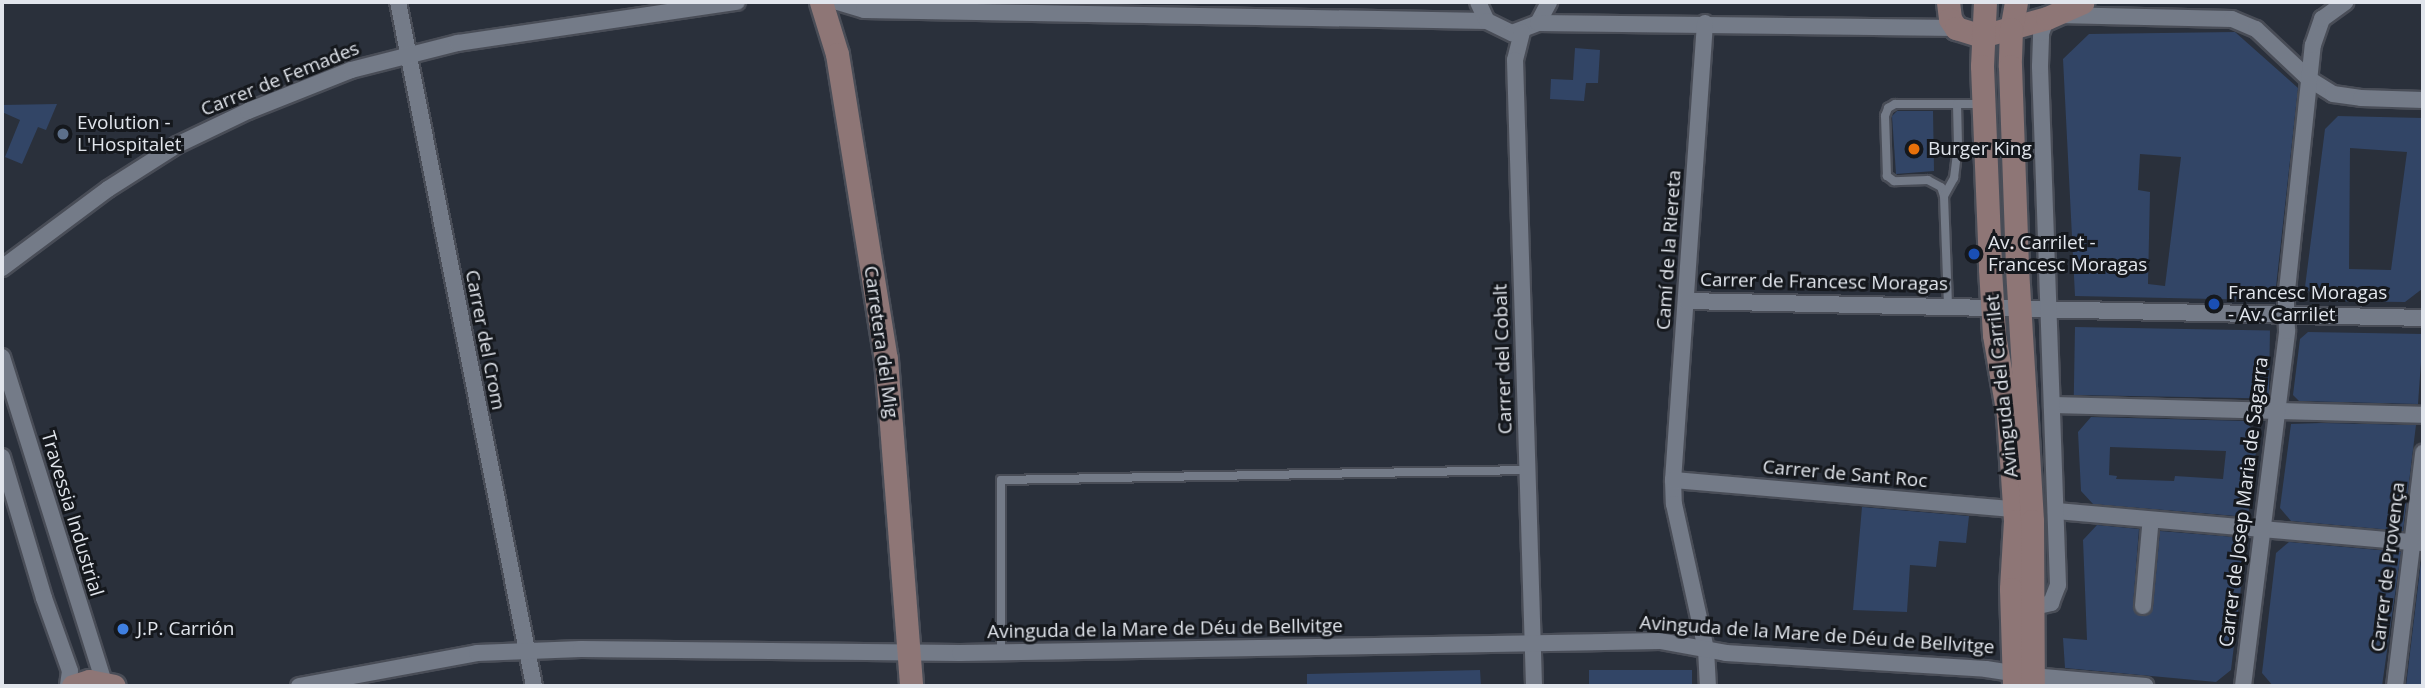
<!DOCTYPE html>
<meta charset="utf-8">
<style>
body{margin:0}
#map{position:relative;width:2425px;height:688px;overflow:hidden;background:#2a303b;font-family:"Open Sans",sans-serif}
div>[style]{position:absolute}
.building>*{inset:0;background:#324566;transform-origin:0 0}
.roads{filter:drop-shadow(2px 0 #494d57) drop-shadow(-2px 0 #494d57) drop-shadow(0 2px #494d57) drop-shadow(0 -2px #494d57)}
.lane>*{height:8px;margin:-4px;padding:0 4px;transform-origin:4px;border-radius:4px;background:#747b88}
.street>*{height:16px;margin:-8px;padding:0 8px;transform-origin:8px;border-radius:8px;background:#747b88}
.secondary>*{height:23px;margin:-11.5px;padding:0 11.5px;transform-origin:11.5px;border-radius:11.5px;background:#8e7676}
.dots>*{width:19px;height:19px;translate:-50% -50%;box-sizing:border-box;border:4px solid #15181d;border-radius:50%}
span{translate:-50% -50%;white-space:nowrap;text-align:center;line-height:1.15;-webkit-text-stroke:6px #15181d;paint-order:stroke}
.street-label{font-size:19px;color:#e1e5ec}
.poi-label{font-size:19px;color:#e1e5ec}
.left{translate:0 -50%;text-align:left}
.frame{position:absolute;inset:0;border:4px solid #e1e5ec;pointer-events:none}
</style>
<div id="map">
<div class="building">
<div style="clip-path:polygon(evenodd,2235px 32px,2298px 88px,2276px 287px,2261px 300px,2075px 296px,2063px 59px,2089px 34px,2235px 32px,2140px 154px,2181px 157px,2165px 286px,2148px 284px,2150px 192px,2138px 190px,2140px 154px)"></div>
<div style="clip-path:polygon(1575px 48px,1600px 50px,1598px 83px,1586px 83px,1584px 101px,1550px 99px,1551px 79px,1573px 80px)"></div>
<div style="clip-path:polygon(57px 104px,46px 130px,38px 127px,22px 164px,5px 157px,20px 120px,2px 112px,2px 105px)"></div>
<div style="clip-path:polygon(1933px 111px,1934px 171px,1896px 174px,1892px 116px,1897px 111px)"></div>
<div style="clip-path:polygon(evenodd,2338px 116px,2423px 118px,2423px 275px,2422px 289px,2405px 302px,2318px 301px,2305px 287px,2325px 129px,2338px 116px,2350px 148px,2407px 152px,2391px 270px,2349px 269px,2350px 148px)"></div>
<div style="left:2075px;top:327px;width:195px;height:68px;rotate:1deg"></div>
<div style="clip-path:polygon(2308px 332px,2423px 334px,2418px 404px,2299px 401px,2293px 395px,2300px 339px)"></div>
<div style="clip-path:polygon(evenodd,2091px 417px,2245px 421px,2258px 435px,2248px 517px,2093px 504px,2081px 491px,2078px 432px,2091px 417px,2110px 447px,2226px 451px,2223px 479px,2175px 476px,2174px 481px,2116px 479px,2117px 476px,2109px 475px,2110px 447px)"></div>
<div style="clip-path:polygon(2321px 423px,2416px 425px,2403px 531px,2291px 521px,2280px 508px,2291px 424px)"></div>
<div style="clip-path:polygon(1862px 507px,1969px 516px,1966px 543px,1939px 541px,1936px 567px,1910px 565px,1907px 612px,1853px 610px)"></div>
<div style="clip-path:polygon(2097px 525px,2139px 529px,2133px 605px,2136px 614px,2143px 616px,2151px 613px,2153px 607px,2160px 531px,2247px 538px,2231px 670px,2216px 682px,2065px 668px,2063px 638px,2087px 640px,2083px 540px)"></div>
<div style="clip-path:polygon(2289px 542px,2401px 552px,2382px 686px,2273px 686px,2262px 673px,2276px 553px)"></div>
<div style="clip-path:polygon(2422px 553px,2423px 686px,2406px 686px)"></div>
<div style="clip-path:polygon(1480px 670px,1481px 686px,1307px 686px,1307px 674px)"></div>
<div style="left:1692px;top:670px;width:16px;height:103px;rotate:90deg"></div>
</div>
<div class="roads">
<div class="lane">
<div style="left:1944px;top:196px;width:9px;rotate:-108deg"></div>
<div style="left:1941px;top:187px;width:15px;rotate:-152deg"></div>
<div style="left:1928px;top:180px;width:34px;rotate:178deg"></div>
<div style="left:1894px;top:181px;width:9px;rotate:-144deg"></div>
<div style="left:1887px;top:176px;width:60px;rotate:-91.9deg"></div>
<div style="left:1885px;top:116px;width:9px;rotate:-69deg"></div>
<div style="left:1888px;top:108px;width:8px;rotate:-30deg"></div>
<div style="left:1895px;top:104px;width:62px"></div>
<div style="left:1948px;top:305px;width:109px;rotate:-92.1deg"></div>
<div style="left:1944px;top:196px;width:21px;rotate:-61deg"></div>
<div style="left:1954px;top:178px;width:33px;rotate:-83deg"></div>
<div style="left:1958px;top:145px;width:41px;rotate:-91.4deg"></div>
<div style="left:1957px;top:104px;width:24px"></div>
<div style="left:1001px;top:652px;width:172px;rotate:-90deg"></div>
<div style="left:1001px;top:480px;width:527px;rotate:-1.09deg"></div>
</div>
<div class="street">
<div style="left:398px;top:2px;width:697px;rotate:78.75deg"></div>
<div style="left:838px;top:2px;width:27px;rotate:17deg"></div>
<div style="left:864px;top:10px;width:623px;rotate:1.01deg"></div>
<div style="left:1478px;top:2px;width:21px;rotate:65deg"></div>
<div style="left:1487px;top:21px;width:28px;rotate:26deg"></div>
<div style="left:1512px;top:33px;width:28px;rotate:-21deg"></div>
<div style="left:1538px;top:23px;width:24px;rotate:-62deg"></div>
<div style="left:2058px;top:15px;width:174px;rotate:1.3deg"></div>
<div style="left:2232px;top:19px;width:26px;rotate:23deg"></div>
<div style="left:2256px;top:29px;width:73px;rotate:43.3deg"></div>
<div style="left:2309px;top:79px;width:28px;rotate:32deg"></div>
<div style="left:2333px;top:94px;width:28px;rotate:8deg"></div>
<div style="left:2361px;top:98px;width:62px;rotate:1.8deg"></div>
<div style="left:1538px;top:23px;width:418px;rotate:0.7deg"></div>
<div style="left:1705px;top:23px;width:458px;rotate:94deg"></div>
<div style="left:1673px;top:480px;width:24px;rotate:88deg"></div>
<div style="left:1674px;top:504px;width:148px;rotate:77.6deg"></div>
<div style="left:1706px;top:649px;width:37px;rotate:87deg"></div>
<div style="left:1522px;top:32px;width:29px;rotate:104deg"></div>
<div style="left:1515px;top:60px;width:626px;rotate:88.26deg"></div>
<div style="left:2px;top:268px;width:132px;rotate:-36.7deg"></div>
<div style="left:108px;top:189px;width:82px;rotate:-32.5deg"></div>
<div style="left:177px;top:145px;width:79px;rotate:-25.6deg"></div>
<div style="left:248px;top:111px;width:111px;rotate:-21.7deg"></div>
<div style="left:351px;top:70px;width:110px;rotate:-14.2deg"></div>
<div style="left:458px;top:43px;width:282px;rotate:-8.4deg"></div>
<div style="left:1687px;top:301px;width:736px;rotate:1.32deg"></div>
<div style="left:2px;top:357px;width:341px;rotate:72.6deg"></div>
<div style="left:2052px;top:405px;width:371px;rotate:1.5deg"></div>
<div style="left:2px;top:457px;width:147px;rotate:73.4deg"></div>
<div style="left:44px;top:598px;width:77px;rotate:70.4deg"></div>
<div style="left:70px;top:671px;width:15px;rotate:98deg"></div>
<div style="left:1673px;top:480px;width:342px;rotate:4.9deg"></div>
<div style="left:2056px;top:511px;width:368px;rotate:5deg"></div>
<div style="left:2143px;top:606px;width:79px;rotate:-84.9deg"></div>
<div style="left:2030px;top:608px;width:22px;rotate:-13deg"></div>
<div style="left:2051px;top:603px;width:19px;rotate:-69deg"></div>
<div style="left:2058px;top:585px;width:519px;rotate:-91.99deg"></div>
<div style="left:2040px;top:66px;width:33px;rotate:-88deg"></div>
<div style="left:2041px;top:33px;width:16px;rotate:-68deg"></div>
<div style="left:299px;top:686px;width:181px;rotate:-10.5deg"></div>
<div style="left:477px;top:653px;width:104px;rotate:-2.2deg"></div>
<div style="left:581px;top:649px;width:379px;rotate:0.6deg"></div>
<div style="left:960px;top:653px;width:700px;rotate:-0.98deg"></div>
<div style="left:1660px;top:641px;width:67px;rotate:10.3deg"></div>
<div style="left:1726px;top:653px;width:260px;rotate:3.5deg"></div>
<div style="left:1986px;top:669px;width:47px;rotate:8.7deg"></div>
<div style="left:2032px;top:676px;width:114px;rotate:5deg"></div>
<div style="left:2243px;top:686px;width:358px;rotate:-82.9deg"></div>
<div style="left:2287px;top:331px;width:31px;rotate:-92deg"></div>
<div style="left:2286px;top:300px;width:256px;rotate:-84deg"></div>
<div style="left:2313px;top:45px;width:28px;rotate:-71deg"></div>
<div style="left:2322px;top:19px;width:29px;rotate:-36deg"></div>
<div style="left:2395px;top:686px;width:235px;rotate:-83.1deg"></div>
</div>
<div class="secondary">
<div style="left:821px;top:2px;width:54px;rotate:72.9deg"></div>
<div style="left:837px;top:54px;width:309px;rotate:80.9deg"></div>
<div style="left:886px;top:359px;width:328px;rotate:85.6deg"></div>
<div style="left:1948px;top:2px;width:17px;rotate:83deg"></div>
<div style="left:1950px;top:19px;width:11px;rotate:56deg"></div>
<div style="left:1956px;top:28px;width:27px;rotate:17deg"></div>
<div style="left:1982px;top:36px;width:67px;rotate:-15.5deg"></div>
<div style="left:2047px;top:18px;width:39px;rotate:-24deg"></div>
<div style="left:1985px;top:2px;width:64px;rotate:92.7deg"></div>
<div style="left:1982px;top:66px;width:203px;rotate:87.7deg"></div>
<div style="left:1990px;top:269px;width:66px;rotate:86.5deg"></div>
<div style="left:1994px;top:335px;width:81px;rotate:80.1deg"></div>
<div style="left:2008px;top:415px;width:106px;rotate:86.2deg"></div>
<div style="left:2015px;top:521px;width:68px;rotate:93.4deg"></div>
<div style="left:2011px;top:589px;width:97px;rotate:88.2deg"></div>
<div style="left:2016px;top:2px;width:27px;rotate:100deg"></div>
<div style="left:2011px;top:29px;width:37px;rotate:92deg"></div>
<div style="left:2010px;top:66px;width:202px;rotate:88deg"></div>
<div style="left:2017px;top:268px;width:253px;rotate:86.6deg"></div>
<div style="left:2032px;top:521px;width:165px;rotate:89.7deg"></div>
<div style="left:73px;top:686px;width:17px;rotate:-17deg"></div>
<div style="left:89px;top:681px;width:25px;rotate:11deg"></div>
</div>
</div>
<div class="dots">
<div style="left:63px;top:134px;background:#5c6f8a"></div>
<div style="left:1914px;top:149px;background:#e8710a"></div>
<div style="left:1974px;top:254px;background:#1a4fb4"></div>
<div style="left:2214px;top:304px;background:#1a4fb4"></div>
<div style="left:123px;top:629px;background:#3f7fe0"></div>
</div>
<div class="street-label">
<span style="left:280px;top:79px;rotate:-22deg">Carrer de Femades</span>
<span style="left:1669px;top:250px;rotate:-86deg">Camí de la Riereta</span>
<span style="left:1824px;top:282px;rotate:1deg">Carrer de Francesc Moragas</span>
<span style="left:485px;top:340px;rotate:79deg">Carrer del Crom</span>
<span style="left:881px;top:342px;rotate:82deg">Carretera del Mig</span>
<span style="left:1503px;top:359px;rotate:-92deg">Carrer del Cobalt</span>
<span style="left:2002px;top:386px;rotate:-96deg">Avinguda del Carrilet</span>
<span style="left:1845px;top:474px;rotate:5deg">Carrer de Sant Roc</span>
<span style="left:2244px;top:502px;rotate:-83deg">Carrer de Josep Maria de Sagarra</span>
<span style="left:72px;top:514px;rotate:73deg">Travessia Industrial</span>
<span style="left:2388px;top:567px;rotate:-83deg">Carrer de Provença</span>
<span style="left:1165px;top:629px;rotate:-1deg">Avinguda de la Mare de Déu de Bellvitge</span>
<span style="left:1817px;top:635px;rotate:4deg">Avinguda de la Mare de Déu de Bellvitge</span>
</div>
<div class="poi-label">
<span class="left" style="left:77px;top:134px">Evolution -<br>L'Hospitalet</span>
<span class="left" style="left:1928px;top:149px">Burger King</span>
<span class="left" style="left:1988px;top:254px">Av. Carrilet -<br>Francesc Moragas</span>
<span class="left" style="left:2228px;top:304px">Francesc Moragas<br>- Av. Carrilet</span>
<span class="left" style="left:137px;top:629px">J.P. Carrión</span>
</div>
<div class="frame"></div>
</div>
